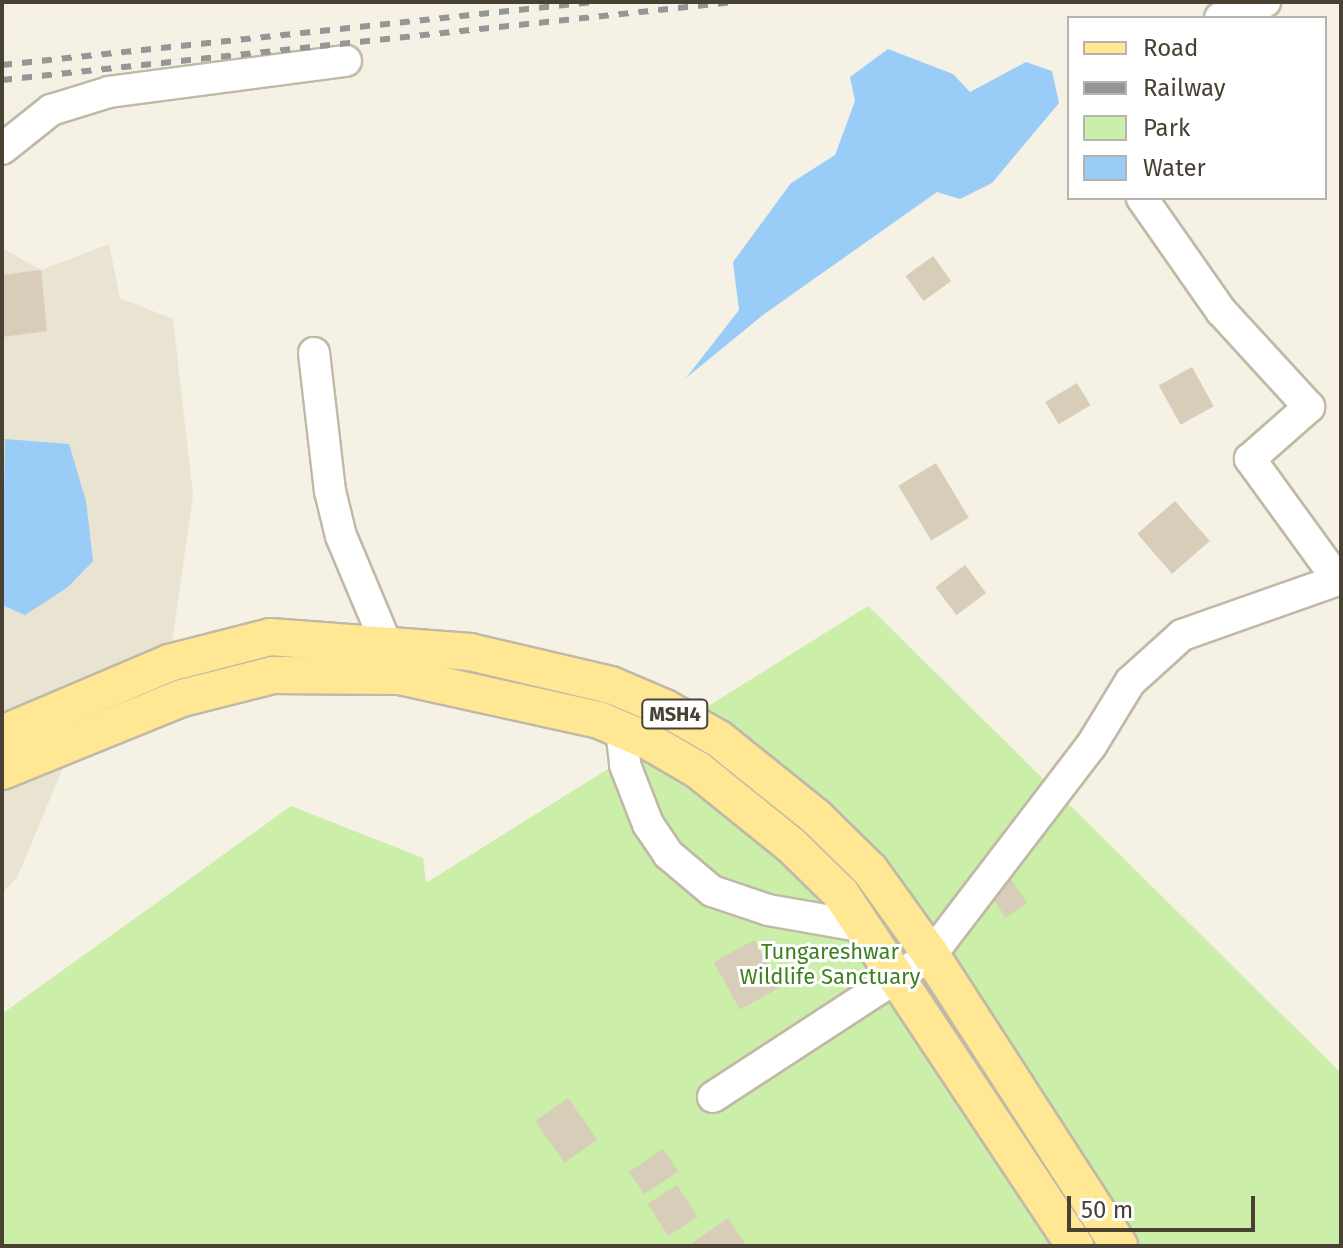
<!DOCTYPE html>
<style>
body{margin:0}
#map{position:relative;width:1343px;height:1248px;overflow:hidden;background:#f5f1e5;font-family:"Fira Sans",sans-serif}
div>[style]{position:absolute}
.residential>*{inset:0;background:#e9e3d2}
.green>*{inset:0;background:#cbeea9}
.water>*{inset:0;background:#9accf8}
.building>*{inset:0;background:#d7cdb9;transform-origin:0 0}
.roads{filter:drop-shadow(2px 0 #c1b9a7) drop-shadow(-2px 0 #c1b9a7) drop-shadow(0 2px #c1b9a7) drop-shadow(0 -2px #c1b9a7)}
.minor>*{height:30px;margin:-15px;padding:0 15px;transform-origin:15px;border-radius:15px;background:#fff}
.major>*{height:36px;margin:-18px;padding:0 18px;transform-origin:18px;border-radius:18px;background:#ffe794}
.rail>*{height:6px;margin-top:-3px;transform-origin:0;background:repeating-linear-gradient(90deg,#969696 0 10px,transparent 0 20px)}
span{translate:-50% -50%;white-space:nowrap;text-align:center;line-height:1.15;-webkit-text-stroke:6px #fff;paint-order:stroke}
.shield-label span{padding:2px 6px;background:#fff;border:2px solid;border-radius:6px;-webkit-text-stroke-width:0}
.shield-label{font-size:20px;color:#484134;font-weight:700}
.park-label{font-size:22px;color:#3f8020}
.frame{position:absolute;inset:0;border:4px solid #484134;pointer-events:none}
.legend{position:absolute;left:1067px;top:16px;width:260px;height:184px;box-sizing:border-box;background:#fff;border:2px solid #b6b3ae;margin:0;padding:10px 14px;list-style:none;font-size:24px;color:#484134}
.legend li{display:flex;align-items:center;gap:16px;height:40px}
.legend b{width:40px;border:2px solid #b6b3ae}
.scale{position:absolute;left:1067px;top:1196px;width:188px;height:36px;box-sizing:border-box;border:4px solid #484134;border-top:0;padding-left:10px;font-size:24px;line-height:28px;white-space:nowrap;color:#484134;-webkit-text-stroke:6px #fff;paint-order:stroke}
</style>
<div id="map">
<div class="residential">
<div style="clip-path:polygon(109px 244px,120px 298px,173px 319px,193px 495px,169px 663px,75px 739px,17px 878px,2px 893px,2px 248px,41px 270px)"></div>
</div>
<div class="green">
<div style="clip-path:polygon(868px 606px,1341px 1073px,1341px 1246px,2px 1246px,2px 1014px,291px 806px,423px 858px,426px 883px)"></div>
</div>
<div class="water">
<div style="clip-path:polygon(888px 49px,953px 74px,970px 92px,1026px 62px,1052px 71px,1059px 103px,992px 183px,960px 199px,937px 192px,763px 315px,686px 378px,739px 310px,733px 262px,791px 183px,835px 155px,855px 101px,850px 77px)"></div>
<div style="clip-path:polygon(5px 439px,69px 444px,86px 501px,93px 561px,68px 587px,25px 615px,2px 605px)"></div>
</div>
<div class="building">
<div style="left:933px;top:256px;width:31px;height:34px;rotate:54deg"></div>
<div style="clip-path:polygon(41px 270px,47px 331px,2px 337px,2px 275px)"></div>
<div style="left:1192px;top:367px;width:45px;height:38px;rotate:61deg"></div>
<div style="left:1077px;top:383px;width:26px;height:37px;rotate:59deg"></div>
<div style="left:936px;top:463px;width:64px;height:44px;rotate:59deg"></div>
<div style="left:1175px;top:501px;width:53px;height:50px;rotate:49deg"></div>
<div style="left:965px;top:565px;width:35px;height:37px;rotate:53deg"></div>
<div style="left:1011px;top:879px;width:29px;height:26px;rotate:56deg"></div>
<div style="left:754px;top:940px;width:54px;height:46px;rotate:61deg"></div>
<div style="left:568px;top:1098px;width:51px;height:40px;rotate:55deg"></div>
<div style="left:663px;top:1149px;width:27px;height:41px;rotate:56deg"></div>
<div style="left:677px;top:1185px;width:38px;height:35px;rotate:57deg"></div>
<div style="clip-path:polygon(728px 1218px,747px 1246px,694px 1246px,692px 1243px)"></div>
</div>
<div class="roads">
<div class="minor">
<div style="left:1220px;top:18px;width:48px;rotate:-19.6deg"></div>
<div style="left:2px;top:149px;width:63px;rotate:-38.5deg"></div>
<div style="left:51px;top:110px;width:61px;rotate:-17.2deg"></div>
<div style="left:109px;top:92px;width:239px;rotate:-7.5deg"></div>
<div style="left:314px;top:353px;width:139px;rotate:83.4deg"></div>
<div style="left:330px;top:491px;width:46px;rotate:76.3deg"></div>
<div style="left:341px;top:536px;width:137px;rotate:67.2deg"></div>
<div style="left:621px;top:730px;width:35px;rotate:83deg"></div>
<div style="left:625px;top:765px;width:63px;rotate:68.7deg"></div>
<div style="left:648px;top:824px;width:36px;rotate:56deg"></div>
<div style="left:668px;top:854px;width:57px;rotate:40.1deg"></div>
<div style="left:712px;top:891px;width:59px;rotate:18.7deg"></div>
<div style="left:768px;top:910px;width:98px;rotate:9.9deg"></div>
<div style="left:713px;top:1097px;width:260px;rotate:-33.1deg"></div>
<div style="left:931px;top:955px;width:263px;rotate:-52.6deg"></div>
<div style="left:1091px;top:746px;width:75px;rotate:-58.6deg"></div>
<div style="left:1130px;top:682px;width:70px;rotate:-42.1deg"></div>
<div style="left:1182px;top:635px;width:165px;rotate:-19.4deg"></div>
<div style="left:1338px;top:580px;width:150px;rotate:-126deg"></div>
<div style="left:1250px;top:459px;width:79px;rotate:-41.4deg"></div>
<div style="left:1309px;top:407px;width:130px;rotate:-132.5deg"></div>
<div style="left:1221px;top:311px;width:138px;rotate:-125deg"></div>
</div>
<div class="major">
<div style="left:2px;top:734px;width:181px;rotate:-23deg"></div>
<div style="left:169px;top:663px;width:104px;rotate:-14.4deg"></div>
<div style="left:270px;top:637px;width:201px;rotate:4.3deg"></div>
<div style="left:470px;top:652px;width:145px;rotate:13.2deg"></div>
<div style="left:611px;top:685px;width:59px;rotate:23.1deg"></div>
<div style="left:665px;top:708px;width:62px;rotate:29.9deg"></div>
<div style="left:719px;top:739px;width:124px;rotate:38.8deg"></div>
<div style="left:816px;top:817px;width:76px;rotate:44.5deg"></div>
<div style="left:870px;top:870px;width:105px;rotate:54.3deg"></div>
<div style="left:931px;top:955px;width:346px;rotate:57.1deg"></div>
<div style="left:2px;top:771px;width:194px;rotate:-22.1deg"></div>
<div style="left:182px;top:698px;width:94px;rotate:-14.2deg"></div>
<div style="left:273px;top:675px;width:126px;rotate:0.5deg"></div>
<div style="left:399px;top:676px;width:205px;rotate:12.4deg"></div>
<div style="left:599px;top:720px;width:53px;rotate:23.2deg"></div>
<div style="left:648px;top:741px;width:58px;rotate:30.1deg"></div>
<div style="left:698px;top:770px;width:119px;rotate:38.9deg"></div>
<div style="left:791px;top:845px;width:70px;rotate:44.4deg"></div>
<div style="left:841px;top:894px;width:423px;rotate:56.4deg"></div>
</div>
</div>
<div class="rail">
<div style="left:2px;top:65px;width:594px;rotate:-6.08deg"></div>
<div style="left:2px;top:80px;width:736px;rotate:-6.08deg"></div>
</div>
<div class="shield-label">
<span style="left:675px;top:714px">MSH4</span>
</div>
<div class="park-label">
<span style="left:830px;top:964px">Tungareshwar<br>Wildlife Sanctuary</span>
</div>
<div class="frame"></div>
<ul class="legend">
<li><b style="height:10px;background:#ffe794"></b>Road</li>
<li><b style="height:10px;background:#969696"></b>Railway</li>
<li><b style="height:22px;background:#cbeea9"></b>Park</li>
<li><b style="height:22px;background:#9accf8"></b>Water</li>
</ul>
<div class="scale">50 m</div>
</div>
